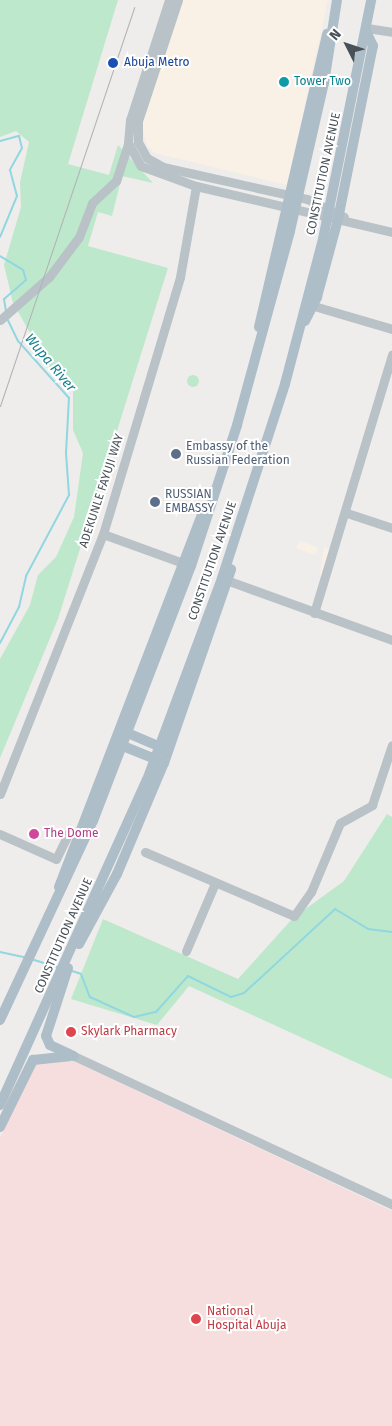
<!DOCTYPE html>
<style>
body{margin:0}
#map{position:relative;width:392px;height:1426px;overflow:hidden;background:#efecec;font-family:"Fira Sans",sans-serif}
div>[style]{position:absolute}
.commercial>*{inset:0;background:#f9f1e6;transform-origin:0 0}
.medical>*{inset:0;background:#f7dede}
.green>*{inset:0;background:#bee8cb}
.round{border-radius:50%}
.stream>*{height:2px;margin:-1px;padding:0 1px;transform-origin:1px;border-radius:1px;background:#90d7e0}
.minor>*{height:9px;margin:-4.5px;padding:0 4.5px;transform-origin:4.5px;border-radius:4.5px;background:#b9c2c7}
.major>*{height:10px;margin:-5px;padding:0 5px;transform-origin:5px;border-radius:5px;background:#aebec8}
.tram>*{height:1px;margin:-0.5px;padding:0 0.5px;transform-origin:0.5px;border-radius:0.5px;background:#afb2b6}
.dots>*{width:14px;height:14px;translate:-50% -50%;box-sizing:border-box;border:2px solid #fff;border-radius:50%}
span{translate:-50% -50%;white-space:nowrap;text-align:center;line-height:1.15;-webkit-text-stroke:4px #fff;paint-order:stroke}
.transit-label{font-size:12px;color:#164399}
.left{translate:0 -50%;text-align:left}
.culture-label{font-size:12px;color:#0d838f}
.street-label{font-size:12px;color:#475157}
.service-label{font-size:12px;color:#4e5e75}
.hotel-label{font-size:12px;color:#b23c85}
.health-label{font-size:12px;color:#be3a42}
.water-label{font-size:14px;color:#1b818e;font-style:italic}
.north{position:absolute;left:322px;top:20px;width:50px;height:50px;-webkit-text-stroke:4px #fff;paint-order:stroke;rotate:311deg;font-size:14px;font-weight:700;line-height:20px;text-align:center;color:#475157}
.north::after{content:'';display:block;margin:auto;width:18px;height:22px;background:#475157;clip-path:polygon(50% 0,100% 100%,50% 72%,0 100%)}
</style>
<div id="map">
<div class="commercial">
<div style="clip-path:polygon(182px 0,328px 0,287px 185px,155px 153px,147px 146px,141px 122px)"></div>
<div style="left:299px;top:541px;width:20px;height:8px;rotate:18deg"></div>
<div style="left:324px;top:548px;width:6px;height:28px;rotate:9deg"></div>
</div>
<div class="medical">
<div style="clip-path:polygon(36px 1061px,73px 1061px,392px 1211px,392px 1426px,0 1426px,0 1138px)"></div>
</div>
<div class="green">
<div style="clip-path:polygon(0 0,118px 0,68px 164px,109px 175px,118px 145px,153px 183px,122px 176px,112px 216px,98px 212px,88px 246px,168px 268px,58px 619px,0 758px,0 659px,30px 605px,38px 575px,56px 557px,74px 517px,83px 453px,73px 430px,73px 386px,53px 373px,13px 303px,4px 265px,21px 207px,20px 182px,29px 142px,16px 131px,0 137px)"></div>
<div class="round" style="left:187px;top:375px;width:12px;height:12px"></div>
<div style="clip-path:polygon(387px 814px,392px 817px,392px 1079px,189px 986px,157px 1025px,71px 999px,103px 919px,238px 979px,293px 918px,344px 881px)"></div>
</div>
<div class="stream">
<div style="left:0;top:141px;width:20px;rotate:-15deg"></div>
<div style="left:19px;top:136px;width:12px;rotate:76deg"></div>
<div style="left:22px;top:148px;width:25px;rotate:119deg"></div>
<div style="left:10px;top:170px;width:27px;rotate:75deg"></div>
<div style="left:17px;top:196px;width:44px;rotate:112.5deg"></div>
<div style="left:0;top:256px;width:27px;rotate:31deg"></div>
<div style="left:23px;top:270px;width:10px;rotate:73deg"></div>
<div style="left:26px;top:280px;width:29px;rotate:139deg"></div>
<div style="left:4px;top:299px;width:12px;rotate:81deg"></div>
<div style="left:0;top:643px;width:41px;rotate:-62.2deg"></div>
<div style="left:19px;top:607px;width:32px;rotate:-77deg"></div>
<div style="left:26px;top:576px;width:92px;rotate:-62deg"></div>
<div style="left:69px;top:495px;width:42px;rotate:-94.1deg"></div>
<div style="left:66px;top:453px;width:55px;rotate:-86.9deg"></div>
<div style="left:69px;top:398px;width:76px;rotate:-131.8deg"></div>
<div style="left:18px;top:341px;width:25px;rotate:-116deg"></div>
<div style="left:0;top:952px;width:25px;rotate:12deg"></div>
<div style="left:31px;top:959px;width:28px;rotate:17deg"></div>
<div style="left:72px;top:971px;width:9px;rotate:18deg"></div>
<div style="left:81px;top:974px;width:25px;rotate:69deg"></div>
<div style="left:90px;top:997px;width:48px;rotate:24.4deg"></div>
<div style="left:134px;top:1017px;width:23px;rotate:-13deg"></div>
<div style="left:156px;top:1012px;width:48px;rotate:-48.4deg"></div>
<div style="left:188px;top:976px;width:48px;rotate:26deg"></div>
<div style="left:231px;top:997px;width:14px;rotate:-17deg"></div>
<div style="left:244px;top:993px;width:124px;rotate:-42.7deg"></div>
<div style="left:335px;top:909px;width:39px;rotate:31deg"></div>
<div style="left:368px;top:929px;width:24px;rotate:7deg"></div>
</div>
<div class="minor">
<div style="left:169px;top:0;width:126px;rotate:108deg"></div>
<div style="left:130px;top:120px;width:23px;rotate:95deg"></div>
<div style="left:128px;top:143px;width:26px;rotate:61deg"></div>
<div style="left:141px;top:166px;width:59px;rotate:20deg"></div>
<div style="left:196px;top:186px;width:201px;rotate:13.2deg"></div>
<div style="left:178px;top:0;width:127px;rotate:108.3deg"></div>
<div style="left:138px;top:121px;width:21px;rotate:90deg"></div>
<div style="left:138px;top:142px;width:18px;rotate:61deg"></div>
<div style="left:147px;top:158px;width:18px;rotate:29deg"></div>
<div style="left:163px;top:167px;width:148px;rotate:12.5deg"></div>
<div style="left:307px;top:199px;width:41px;rotate:25.9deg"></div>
<div style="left:367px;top:28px;width:25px;rotate:9deg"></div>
<div style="left:314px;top:306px;width:81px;rotate:16.4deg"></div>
<div style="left:0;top:320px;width:65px;rotate:-41.3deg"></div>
<div style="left:49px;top:277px;width:50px;rotate:-53.1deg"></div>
<div style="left:79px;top:237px;width:36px;rotate:-69deg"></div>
<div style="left:92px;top:203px;width:33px;rotate:-43deg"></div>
<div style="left:116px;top:181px;width:40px;rotate:-72deg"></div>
<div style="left:347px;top:513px;width:47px;rotate:18.4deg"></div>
<div style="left:103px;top:534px;width:85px;rotate:19.9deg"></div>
<div style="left:229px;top:581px;width:173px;rotate:19.9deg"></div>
<div style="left:314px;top:613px;width:270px;rotate:-73.2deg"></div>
<div style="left:0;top:794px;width:280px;rotate:-68.4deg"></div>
<div style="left:103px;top:534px;width:268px;rotate:-73.3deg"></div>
<div style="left:180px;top:277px;width:92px;rotate:-80deg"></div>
<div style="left:0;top:834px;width:61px;rotate:24.1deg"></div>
<div style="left:56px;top:859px;width:28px;rotate:-64deg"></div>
<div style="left:145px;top:852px;width:162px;rotate:23.2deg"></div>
<div style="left:294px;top:916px;width:29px;rotate:-55deg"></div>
<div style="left:311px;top:892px;width:75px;rotate:-67.2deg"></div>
<div style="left:340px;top:823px;width:37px;rotate:-29deg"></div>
<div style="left:372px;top:805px;width:63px;rotate:-71.6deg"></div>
<div style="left:186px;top:951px;width:74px;rotate:-66.9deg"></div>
<div style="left:74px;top:1056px;width:351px;rotate:25deg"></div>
</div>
<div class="major">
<div style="left:305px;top:321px;width:27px;rotate:-63deg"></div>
<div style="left:317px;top:297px;width:81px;rotate:-74.9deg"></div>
<div style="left:338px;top:219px;width:177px;rotate:-78.6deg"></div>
<div style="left:373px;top:46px;width:17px;rotate:-115deg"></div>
<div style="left:259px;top:327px;width:301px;rotate:-76.9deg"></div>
<div style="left:123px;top:731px;width:46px;rotate:23.2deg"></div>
<div style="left:118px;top:744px;width:45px;rotate:22deg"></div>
<div style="left:59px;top:887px;width:403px;rotate:-69deg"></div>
<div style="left:79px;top:944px;width:80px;rotate:-61.5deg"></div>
<div style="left:117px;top:874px;width:121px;rotate:-67.1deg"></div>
<div style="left:164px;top:763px;width:205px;rotate:-70.9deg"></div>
<div style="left:68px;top:968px;width:71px;rotate:107.9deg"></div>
<div style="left:46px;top:1036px;width:10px;rotate:66deg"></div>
<div style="left:50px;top:1045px;width:26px;rotate:25deg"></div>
<div style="left:0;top:1020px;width:220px;rotate:-65deg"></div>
<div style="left:93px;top:821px;width:273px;rotate:-69deg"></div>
<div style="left:191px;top:566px;width:148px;rotate:-71.9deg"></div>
<div style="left:237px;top:425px;width:201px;rotate:-74.7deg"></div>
<div style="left:290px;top:231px;width:152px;rotate:-77.1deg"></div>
<div style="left:324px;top:83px;width:84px;rotate:-81.1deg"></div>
<div style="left:0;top:1105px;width:357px;rotate:-65.7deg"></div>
<div style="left:147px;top:780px;width:215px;rotate:-69.6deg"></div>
<div style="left:222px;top:578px;width:204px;rotate:-72deg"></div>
<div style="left:285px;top:384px;width:150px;rotate:-75.3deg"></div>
<div style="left:323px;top:239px;width:244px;rotate:-78.6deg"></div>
<div style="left:0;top:1127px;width:75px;rotate:-63.8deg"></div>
<div style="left:33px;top:1060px;width:36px;rotate:-6deg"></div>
</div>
<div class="tram">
<div style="left:0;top:406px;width:421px;rotate:-71.4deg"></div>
</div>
<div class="dots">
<div style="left:113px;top:63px;background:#1a4fb4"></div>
<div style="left:284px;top:82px;background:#0f9aa8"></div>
<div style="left:176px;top:454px;background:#5c6f8a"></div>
<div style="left:155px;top:502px;background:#5c6f8a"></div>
<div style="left:34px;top:834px;background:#d1479c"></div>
<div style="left:71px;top:1032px;background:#e0444e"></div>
<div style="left:196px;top:1319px;background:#e0444e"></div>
</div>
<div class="transit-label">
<span class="left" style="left:124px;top:63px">Abuja Metro</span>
</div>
<div class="culture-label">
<span class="left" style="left:294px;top:82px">Tower Two</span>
</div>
<div class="street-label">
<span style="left:324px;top:174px;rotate:-78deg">CONSTITUTION AVENUE</span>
<span style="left:102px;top:491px;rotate:-72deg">ADEKUNLE FAYUJI WAY</span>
<span style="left:213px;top:561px;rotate:-71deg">CONSTITUTION AVENUE</span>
<span style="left:64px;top:936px;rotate:-66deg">CONSTITUTION AVENUE</span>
</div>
<div class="service-label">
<span class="left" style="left:186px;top:454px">Embassy of the<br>Russian Federation</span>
<span class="left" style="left:165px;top:502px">RUSSIAN<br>EMBASSY</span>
</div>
<div class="hotel-label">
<span class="left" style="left:44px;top:834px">The Dome</span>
</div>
<div class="health-label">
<span class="left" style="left:81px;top:1032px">Skylark Pharmacy</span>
<span class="left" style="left:207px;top:1319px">National<br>Hospital Abuja</span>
</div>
<div class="water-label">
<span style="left:50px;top:363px;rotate:50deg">Wupa River</span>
</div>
<div class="north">N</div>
</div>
